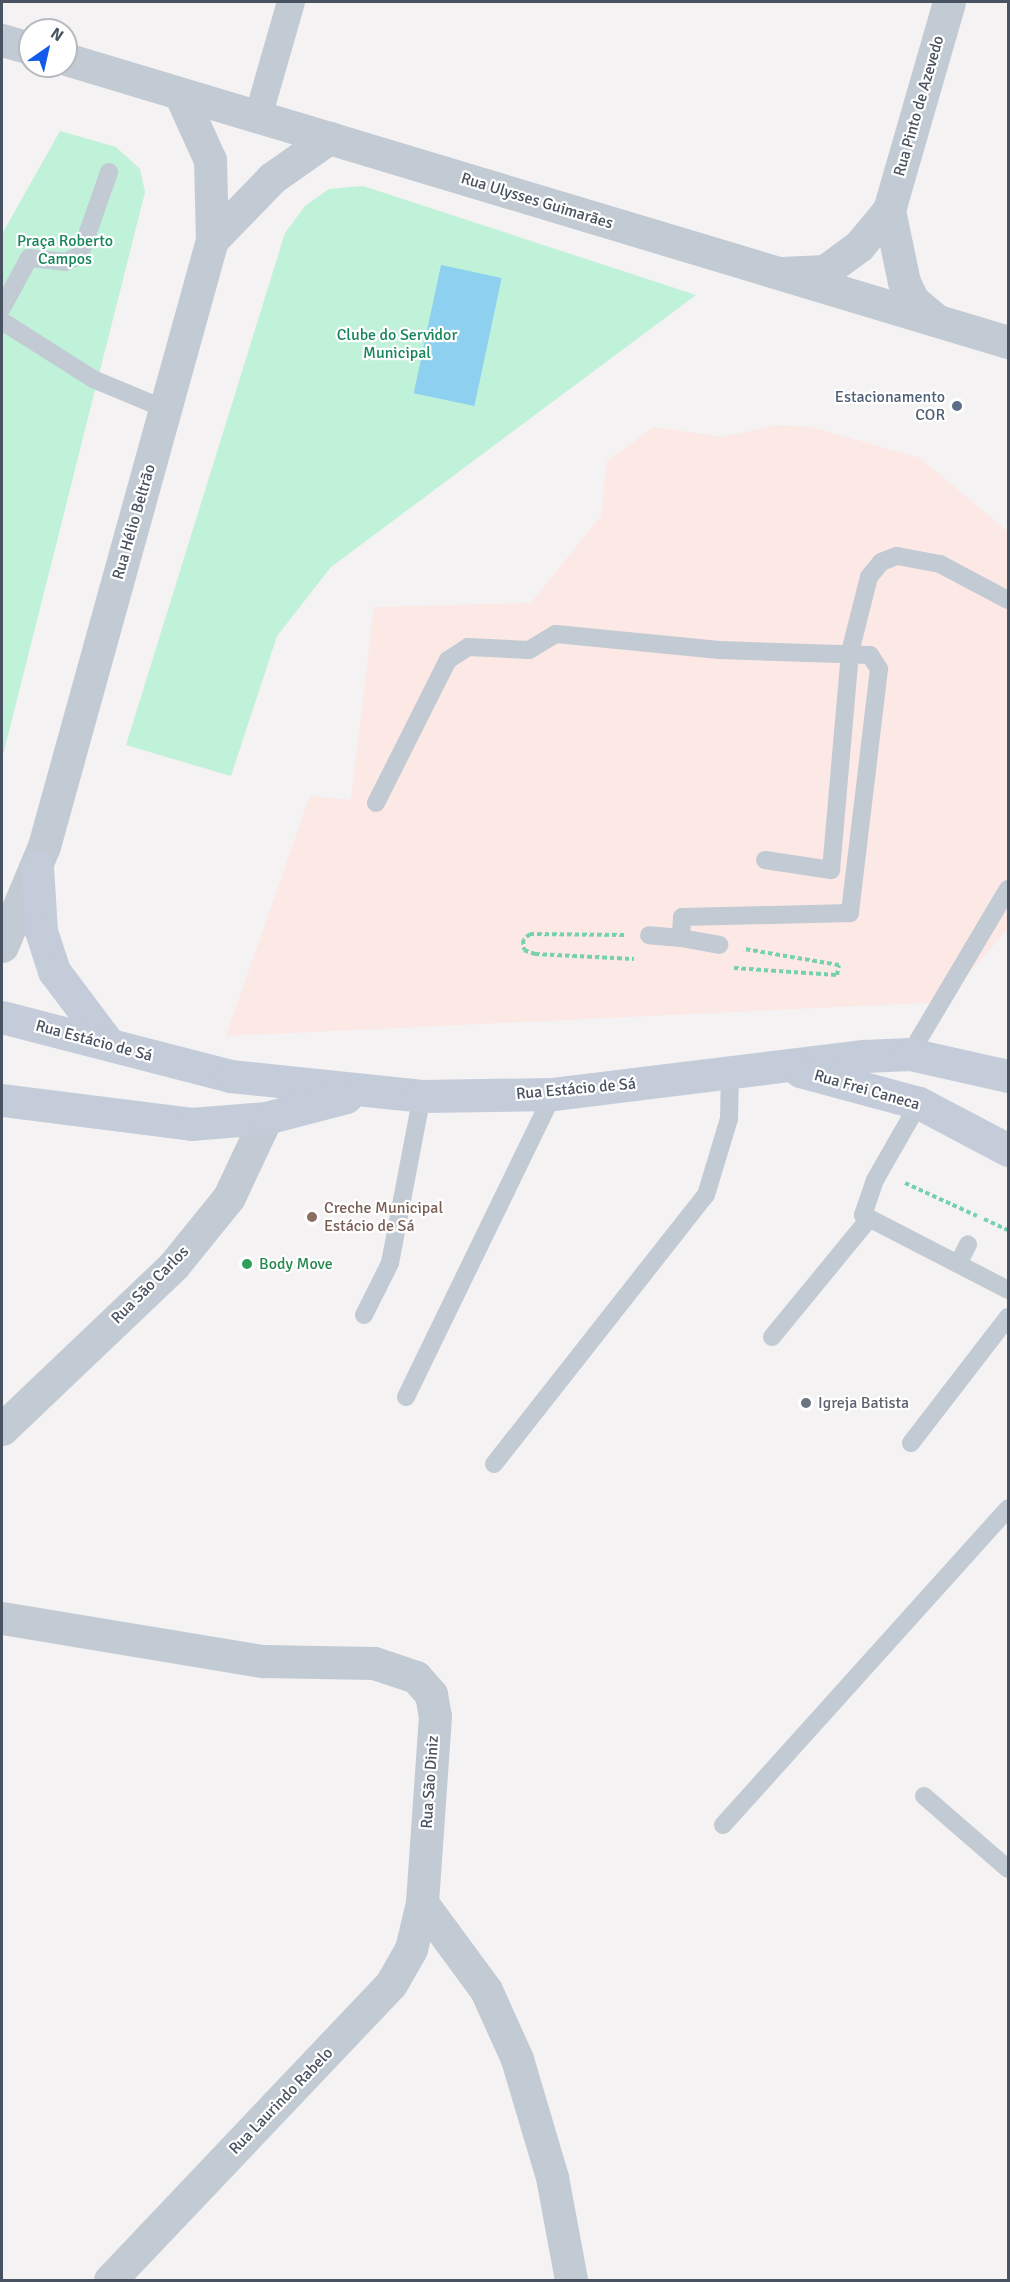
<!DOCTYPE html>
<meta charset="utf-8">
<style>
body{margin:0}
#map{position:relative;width:1010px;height:2282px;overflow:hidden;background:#f4f2f2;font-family:Signika,sans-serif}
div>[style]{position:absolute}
.medical>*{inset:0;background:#fce8e4}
.green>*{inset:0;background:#c0f1d9}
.water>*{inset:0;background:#8dd0ef;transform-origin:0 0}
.path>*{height:4px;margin-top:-2px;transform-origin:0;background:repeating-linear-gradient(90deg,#77d1ae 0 4.5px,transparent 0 7.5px)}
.service>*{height:18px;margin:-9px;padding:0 9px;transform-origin:9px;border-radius:9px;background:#c2cad3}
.pedestrian>*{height:28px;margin:-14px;padding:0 14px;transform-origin:14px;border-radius:14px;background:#c2cad3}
.minor>*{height:33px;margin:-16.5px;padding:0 16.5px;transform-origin:16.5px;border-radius:16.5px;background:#c2cad3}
.tertiary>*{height:33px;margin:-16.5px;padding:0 16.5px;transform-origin:16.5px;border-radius:16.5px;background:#c2cad3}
.secondary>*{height:33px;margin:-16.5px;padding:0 16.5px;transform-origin:16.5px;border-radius:16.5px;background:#c4ccda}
.dots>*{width:16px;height:16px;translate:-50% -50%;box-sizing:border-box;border:3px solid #fff;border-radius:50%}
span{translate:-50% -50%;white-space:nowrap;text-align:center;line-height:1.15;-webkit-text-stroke:4.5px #fff;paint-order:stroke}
.street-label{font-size:16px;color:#495260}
.park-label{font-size:16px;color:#15865a}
.service-label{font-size:16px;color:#4e5e75}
.right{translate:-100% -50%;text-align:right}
.education-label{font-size:16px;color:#785e54}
.left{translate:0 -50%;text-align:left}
.leisure-label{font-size:16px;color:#27864d}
.worship-label{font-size:16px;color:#5b616d}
.frame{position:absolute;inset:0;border:3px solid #495260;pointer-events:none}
.north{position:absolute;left:18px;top:18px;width:60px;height:60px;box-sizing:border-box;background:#fff;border:2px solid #b6babf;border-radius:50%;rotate:34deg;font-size:16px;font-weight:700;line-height:24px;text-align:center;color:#495260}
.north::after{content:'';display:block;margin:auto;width:21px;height:27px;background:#155beb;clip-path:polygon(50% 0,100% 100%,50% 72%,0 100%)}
</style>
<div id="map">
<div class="medical">
<div style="clip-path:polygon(776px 425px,811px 427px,920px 458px,1008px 532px,1008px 929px,943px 1002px,226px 1036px,310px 796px,351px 800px,374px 607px,531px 603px,601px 516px,607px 461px,654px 427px,723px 437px)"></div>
</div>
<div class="green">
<div style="clip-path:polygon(60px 131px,116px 147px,140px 169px,145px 192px,2px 759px,2px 234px)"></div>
<div style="clip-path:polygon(363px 186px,696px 295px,331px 567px,277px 636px,231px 776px,126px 745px,285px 233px,305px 206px,329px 189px)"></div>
</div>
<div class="water">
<div style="left:441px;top:265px;width:62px;height:131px;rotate:12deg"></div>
</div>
<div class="path">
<div style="left:624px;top:935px;width:94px;rotate:-179.4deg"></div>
<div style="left:530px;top:934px;width:9px;rotate:139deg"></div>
<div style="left:523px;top:940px;width:10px;rotate:84deg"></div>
<div style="left:524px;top:950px;width:12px;rotate:20deg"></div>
<div style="left:535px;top:954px;width:99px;rotate:2.9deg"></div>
<div style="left:734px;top:968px;width:103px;rotate:3.9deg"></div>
<div style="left:837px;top:975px;width:10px;rotate:-79deg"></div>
<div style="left:839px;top:965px;width:96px;rotate:-170.4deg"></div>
<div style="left:905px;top:1183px;width:79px;rotate:24.6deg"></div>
<div style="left:984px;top:1219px;width:26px;rotate:25deg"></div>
</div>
<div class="service">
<div style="left:2px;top:308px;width:57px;rotate:-61.6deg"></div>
<div style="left:29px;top:258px;width:36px;rotate:6deg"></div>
<div style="left:65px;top:262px;width:17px;rotate:-25deg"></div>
<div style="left:80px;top:255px;width:88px;rotate:-70.7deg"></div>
<div style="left:2px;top:321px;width:108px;rotate:32.5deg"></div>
<div style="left:93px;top:379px;width:78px;rotate:22.6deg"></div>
<div style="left:376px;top:803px;width:160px;rotate:-63.3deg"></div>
<div style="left:448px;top:660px;width:24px;rotate:-33deg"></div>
<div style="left:468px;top:647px;width:61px;rotate:2.8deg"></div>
<div style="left:529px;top:650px;width:31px;rotate:-31deg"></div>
<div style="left:556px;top:634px;width:164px;rotate:5.6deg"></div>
<div style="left:719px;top:650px;width:151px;rotate:1.9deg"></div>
<div style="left:870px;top:655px;width:17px;rotate:57deg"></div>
<div style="left:879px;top:669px;width:246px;rotate:96.8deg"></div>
<div style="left:850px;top:913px;width:168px;rotate:178.6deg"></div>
<div style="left:682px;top:917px;width:21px;rotate:93deg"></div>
<div style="left:681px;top:938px;width:32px;rotate:-175deg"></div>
<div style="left:765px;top:860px;width:67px;rotate:8.6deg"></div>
<div style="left:831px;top:870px;width:219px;rotate:-85deg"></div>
<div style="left:850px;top:652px;width:77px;rotate:-75.8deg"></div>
<div style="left:869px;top:577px;width:19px;rotate:-51deg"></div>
<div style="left:881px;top:562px;width:17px;rotate:-21deg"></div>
<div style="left:897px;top:556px;width:44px;rotate:10.5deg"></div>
<div style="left:940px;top:564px;width:77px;rotate:27.9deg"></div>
<div style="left:681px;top:938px;width:39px;rotate:10deg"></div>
<div style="left:910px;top:1054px;width:192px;rotate:-59.3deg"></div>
<div style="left:919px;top:1103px;width:89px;rotate:119.7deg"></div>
<div style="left:875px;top:1180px;width:37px;rotate:109deg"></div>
<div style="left:863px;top:1215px;width:163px;rotate:27.3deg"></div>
<div style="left:958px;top:1264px;width:22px;rotate:-63deg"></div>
<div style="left:364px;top:1315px;width:58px;rotate:-63.4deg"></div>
<div style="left:390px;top:1263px;width:170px;rotate:-79.2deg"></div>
<div style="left:772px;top:1337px;width:151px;rotate:-50.6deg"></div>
<div style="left:406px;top:1397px;width:337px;rotate:-64.1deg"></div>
<div style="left:911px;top:1443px;width:159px;rotate:-52.4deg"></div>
<div style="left:494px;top:1464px;width:342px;rotate:-51.8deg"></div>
<div style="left:706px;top:1195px;width:79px;rotate:-73.2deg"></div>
<div style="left:729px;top:1119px;width:46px;rotate:-88.8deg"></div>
<div style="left:924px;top:1796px;width:111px;rotate:41deg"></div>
<div style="left:723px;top:1825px;width:426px;rotate:-48deg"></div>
</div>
<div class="pedestrian">
<div style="left:258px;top:117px;width:120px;rotate:-74deg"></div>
</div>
<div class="minor">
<div style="left:781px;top:273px;width:44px;rotate:-2.6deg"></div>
<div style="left:825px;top:271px;width:42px;rotate:-36.3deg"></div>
<div style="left:859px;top:246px;width:47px;rotate:-50.2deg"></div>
<div style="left:936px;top:320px;width:30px;rotate:-140deg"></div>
<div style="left:913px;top:301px;width:21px;rotate:-115deg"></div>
<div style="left:904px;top:282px;width:74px;rotate:-101.8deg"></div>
<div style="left:889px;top:210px;width:216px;rotate:-73.9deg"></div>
<div style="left:2px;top:1429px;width:238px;rotate:-43.6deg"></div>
<div style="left:174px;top:1265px;width:87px;rotate:-51deg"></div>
<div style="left:229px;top:1197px;width:87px;rotate:-64.9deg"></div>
<div style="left:2px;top:1618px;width:265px;rotate:9.4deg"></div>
<div style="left:263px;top:1661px;width:111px;rotate:1deg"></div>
<div style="left:374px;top:1663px;width:44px;rotate:18.4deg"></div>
<div style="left:416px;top:1677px;width:23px;rotate:49deg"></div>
<div style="left:431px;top:1694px;width:22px;rotate:80deg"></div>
<div style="left:435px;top:1716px;width:187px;rotate:94deg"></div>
<div style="left:422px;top:1903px;width:108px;rotate:53.7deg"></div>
<div style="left:486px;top:1990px;width:76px;rotate:65.8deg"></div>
<div style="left:517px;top:2059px;width:123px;rotate:73.5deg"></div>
<div style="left:552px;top:2177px;width:105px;rotate:79.5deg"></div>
<div style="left:110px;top:2280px;width:408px;rotate:-46.5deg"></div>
<div style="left:391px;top:1984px;width:40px;rotate:-60.3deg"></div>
<div style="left:411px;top:1949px;width:47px;rotate:-76.6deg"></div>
</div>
<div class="tertiary">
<div style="left:2px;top:40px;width:29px;rotate:16deg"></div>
<div style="left:66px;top:59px;width:984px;rotate:16.72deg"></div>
<div style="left:212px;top:240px;width:86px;rotate:-45.9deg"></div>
<div style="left:272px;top:178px;width:70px;rotate:-35.1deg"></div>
<div style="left:2px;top:946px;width:108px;rotate:-67.2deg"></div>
<div style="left:44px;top:846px;width:629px;rotate:-74.51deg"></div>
<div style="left:212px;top:240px;width:80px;rotate:-91.4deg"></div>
<div style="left:210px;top:160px;width:72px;rotate:-114.4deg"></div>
</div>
<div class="secondary">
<div style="left:37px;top:866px;width:65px;rotate:86.5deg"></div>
<div style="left:41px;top:931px;width:42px;rotate:72deg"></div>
<div style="left:54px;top:971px;width:90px;rotate:53.1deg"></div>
<div style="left:2px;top:1017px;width:236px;rotate:14.5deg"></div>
<div style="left:230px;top:1076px;width:193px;rotate:5.9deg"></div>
<div style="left:422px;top:1096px;width:131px;rotate:-0.9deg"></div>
<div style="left:553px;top:1094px;width:313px;rotate:-7deg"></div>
<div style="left:864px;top:1056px;width:46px;rotate:-2.5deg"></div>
<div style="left:910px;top:1054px;width:100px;rotate:12.7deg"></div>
<div style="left:800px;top:1071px;width:123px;rotate:15.1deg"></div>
<div style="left:919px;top:1103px;width:101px;rotate:27.8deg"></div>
<div style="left:2px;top:1100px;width:191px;rotate:7.2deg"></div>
<div style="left:191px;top:1124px;width:75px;rotate:-4.6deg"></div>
<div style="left:266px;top:1118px;width:83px;rotate:-14.7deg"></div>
</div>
<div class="dots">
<div style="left:957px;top:406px;background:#5c6f8a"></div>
<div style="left:312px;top:1217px;background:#8d6e63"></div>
<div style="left:247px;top:1264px;background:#2e9e5b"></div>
<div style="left:806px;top:1403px;background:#6b7280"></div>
</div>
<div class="street-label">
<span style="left:919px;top:106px;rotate:-74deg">Rua Pinto de Azevedo</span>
<span style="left:537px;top:201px;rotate:17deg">Rua Ulysses Guimarães</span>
<span style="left:134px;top:522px;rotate:-74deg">Rua Hélio Beltrão</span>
<span style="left:94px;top:1041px;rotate:15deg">Rua Estácio de Sá</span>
<span style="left:576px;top:1089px;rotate:-5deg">Rua Estácio de Sá</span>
<span style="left:867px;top:1090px;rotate:16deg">Rua Frei Caneca</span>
<span style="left:150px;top:1285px;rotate:-45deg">Rua São Carlos</span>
<span style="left:430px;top:1782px;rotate:-86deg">Rua São Diniz</span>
<span style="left:281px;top:2101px;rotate:-46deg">Rua Laurindo Rabelo</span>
</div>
<div class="park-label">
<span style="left:65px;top:250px">Praça Roberto<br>Campos</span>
<span style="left:397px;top:344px">Clube do Servidor<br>Municipal</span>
</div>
<div class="service-label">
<span class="right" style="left:945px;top:406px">Estacionamento<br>COR</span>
</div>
<div class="education-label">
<span class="left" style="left:324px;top:1217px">Creche Municipal<br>Estácio de Sá</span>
</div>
<div class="leisure-label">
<span class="left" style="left:259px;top:1264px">Body Move</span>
</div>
<div class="worship-label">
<span class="left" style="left:818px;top:1403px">Igreja Batista</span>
</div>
<div class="frame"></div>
<div class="north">N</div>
</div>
